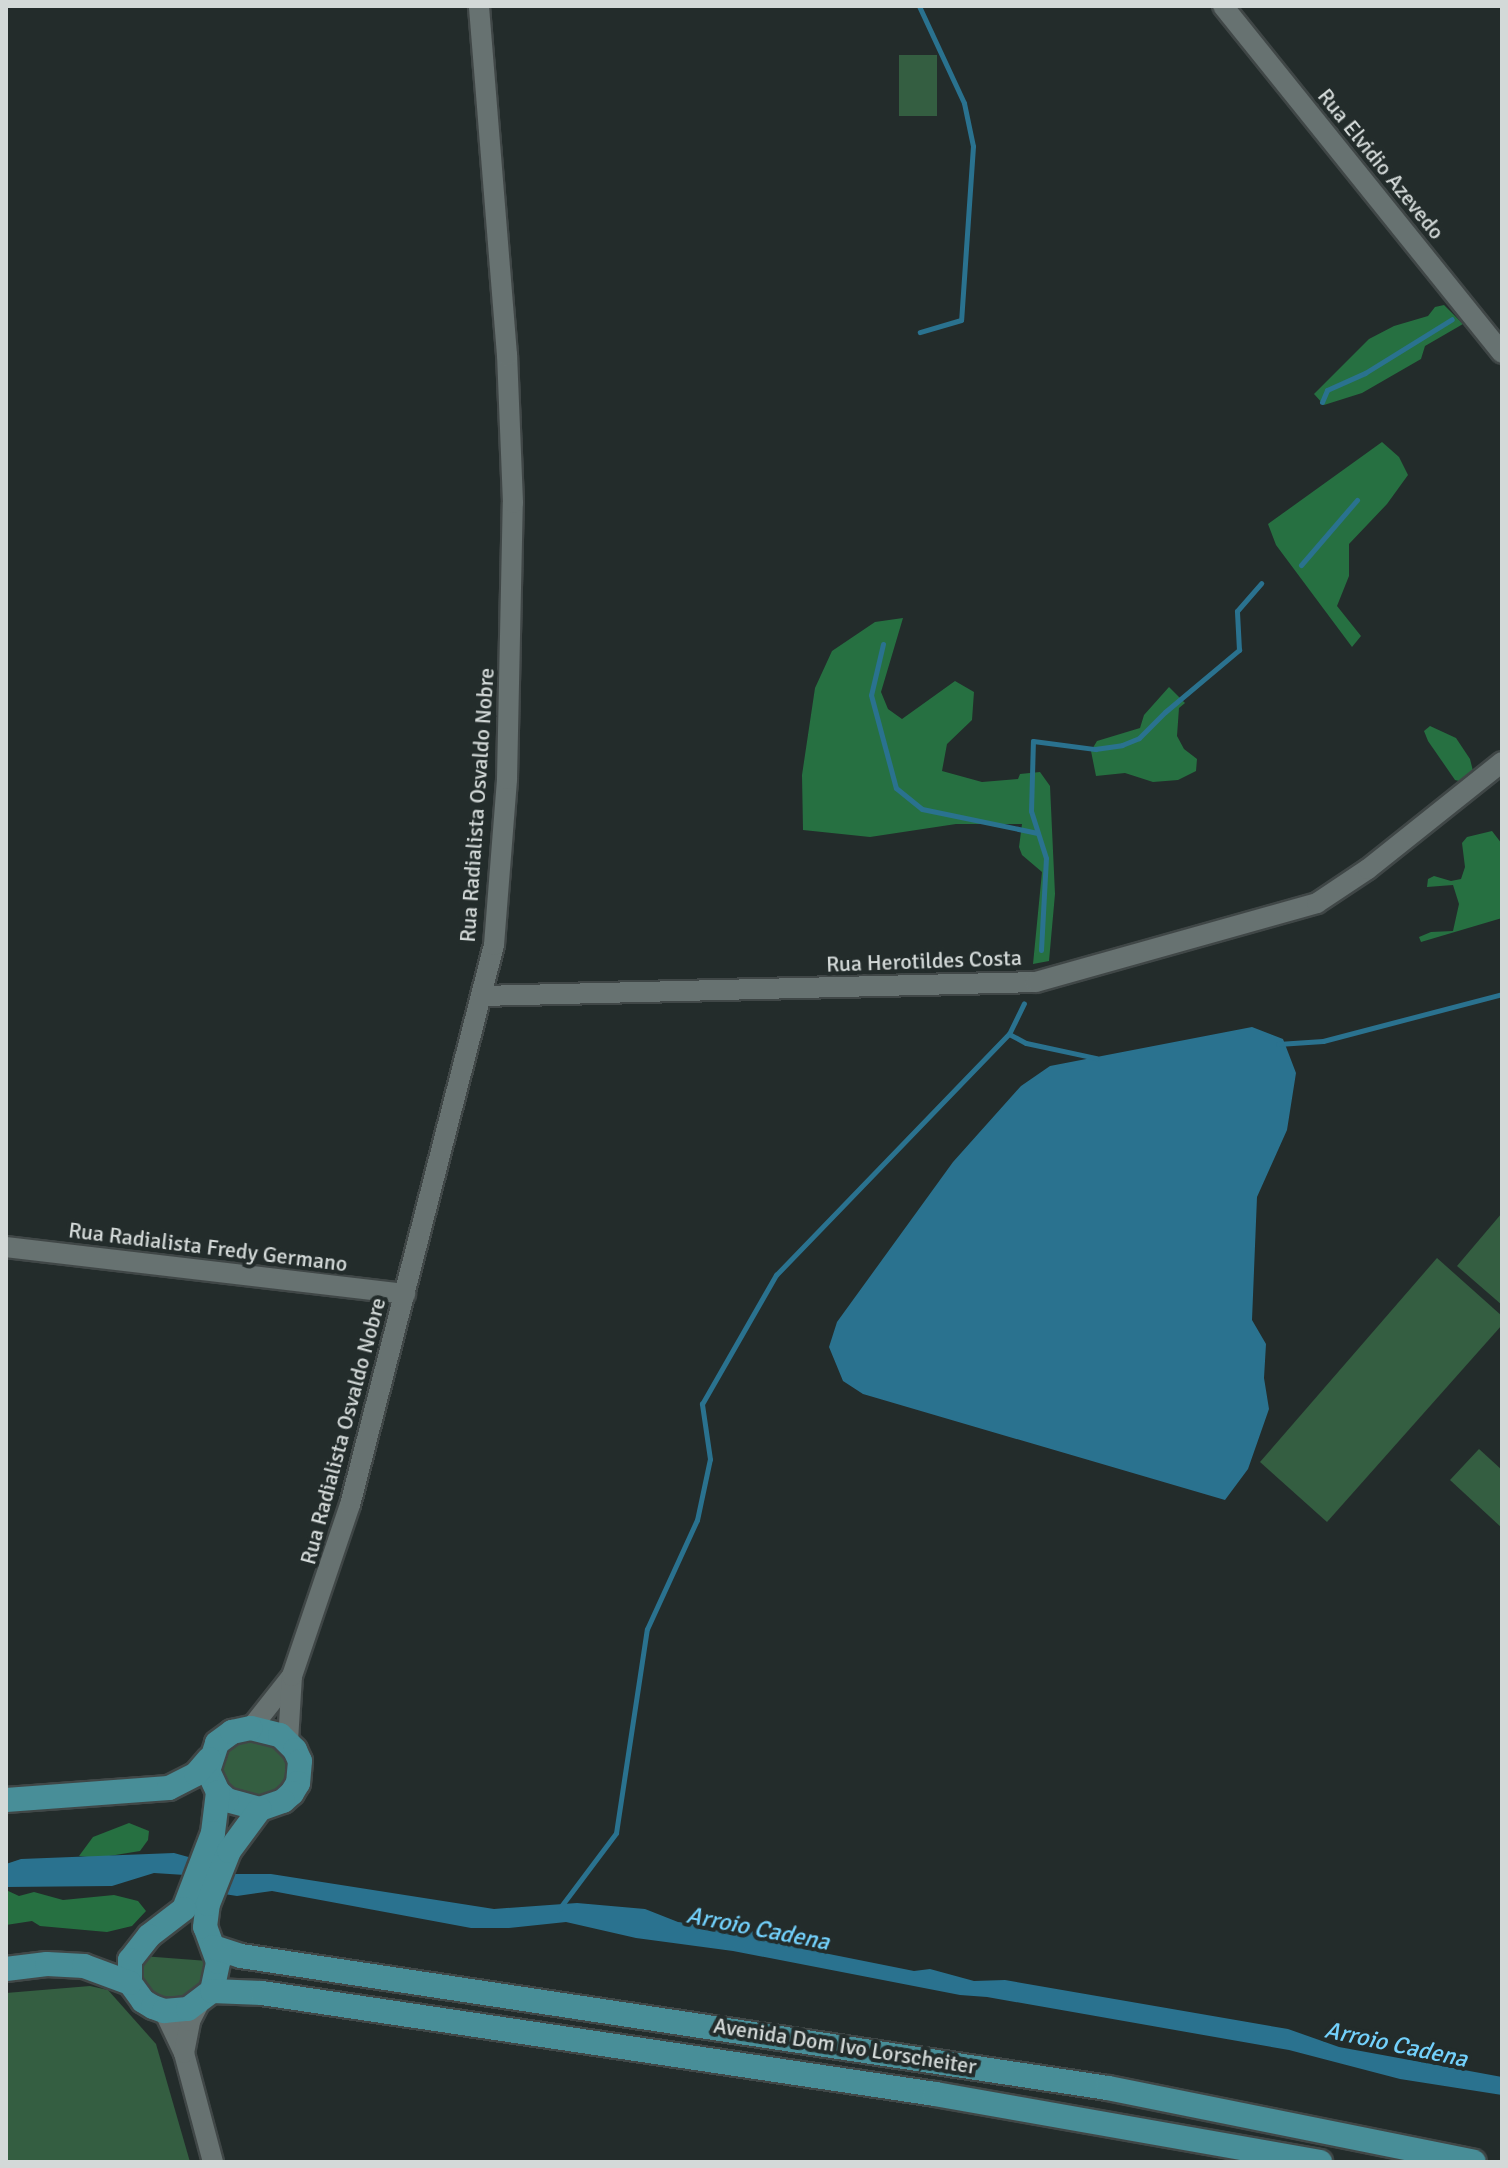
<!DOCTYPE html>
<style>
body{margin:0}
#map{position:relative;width:1508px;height:2168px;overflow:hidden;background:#232c2b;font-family:Signika,sans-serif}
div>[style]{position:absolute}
.green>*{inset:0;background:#345e41;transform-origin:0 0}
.forest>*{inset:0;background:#267041}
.water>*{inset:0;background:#2a728f}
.stream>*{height:5px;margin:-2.5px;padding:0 2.5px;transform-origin:2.5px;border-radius:2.5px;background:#2a728f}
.roads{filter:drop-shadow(2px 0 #404747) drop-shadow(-2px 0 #404747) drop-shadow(0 2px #404747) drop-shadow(0 -2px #404747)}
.minor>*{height:20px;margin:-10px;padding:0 10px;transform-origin:10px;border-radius:10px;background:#677271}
.major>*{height:24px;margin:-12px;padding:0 12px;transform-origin:12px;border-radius:12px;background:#488e98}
span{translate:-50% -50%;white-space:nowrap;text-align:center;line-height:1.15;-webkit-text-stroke:8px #232c2b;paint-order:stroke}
.street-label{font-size:22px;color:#d3d9d8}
.water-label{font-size:24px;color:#73d1fc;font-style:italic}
.frame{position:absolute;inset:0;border:8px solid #d3d9d8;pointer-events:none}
</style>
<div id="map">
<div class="green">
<div style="left:899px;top:55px;width:38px;height:61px"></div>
<div style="clip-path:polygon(1502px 1213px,1502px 1305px,1457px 1266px)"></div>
<div style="clip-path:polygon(1437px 1258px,1502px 1316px,1502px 1325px,1327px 1522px,1260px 1462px)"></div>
<div style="clip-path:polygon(1479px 1449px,1502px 1470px,1502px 1528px,1450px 1480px)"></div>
<div style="clip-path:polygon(266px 1736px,289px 1762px,288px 1780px,271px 1800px,230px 1792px,221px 1767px,227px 1750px,233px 1743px)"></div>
<div style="clip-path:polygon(142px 1956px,208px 1961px,206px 1980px,192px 1996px,175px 2001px,162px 1999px,144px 1985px,140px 1973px)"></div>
<div style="clip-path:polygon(90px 1986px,108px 1990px,156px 2044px,190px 2162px,6px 2162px,6px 1993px)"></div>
</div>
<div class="forest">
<div style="clip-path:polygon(1444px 305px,1463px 324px,1425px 346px,1421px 359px,1362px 393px,1324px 405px,1314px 394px,1369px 339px,1394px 326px,1428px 316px,1435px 307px)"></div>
<div style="clip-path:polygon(1382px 442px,1399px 457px,1408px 475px,1387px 504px,1349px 544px,1349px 576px,1337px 606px,1361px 636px,1352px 647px,1276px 545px,1268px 524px)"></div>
<div style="clip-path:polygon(903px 618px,881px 692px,888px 709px,902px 719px,955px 681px,974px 692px,972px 720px,947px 744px,942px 771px,982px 782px,1018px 779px,1020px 774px,1040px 772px,1050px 786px,1055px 894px,1049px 961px,1033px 964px,1042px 872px,1022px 855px,1019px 847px,1022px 824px,956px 824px,870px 837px,803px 830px,802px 775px,815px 688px,832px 651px,875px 622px)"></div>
<div style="clip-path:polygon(1169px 687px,1185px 703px,1179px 708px,1177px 736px,1184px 749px,1197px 759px,1196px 771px,1178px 780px,1153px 782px,1125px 773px,1096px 776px,1091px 751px,1097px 741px,1140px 728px,1144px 715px)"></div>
<div style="clip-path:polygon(1430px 726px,1456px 738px,1470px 759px,1473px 771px,1463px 782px,1455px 780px,1428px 741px,1424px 731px)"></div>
<div style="clip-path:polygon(1492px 831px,1502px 844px,1502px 918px,1421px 942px,1419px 937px,1431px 932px,1453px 931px,1459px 904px,1453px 885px,1427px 887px,1428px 879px,1434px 876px,1451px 881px,1461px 879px,1465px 867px,1462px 843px,1467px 837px)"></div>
<div style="clip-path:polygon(129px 1823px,149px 1831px,148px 1840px,140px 1851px,97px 1858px,79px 1856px,93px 1837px)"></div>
<div style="clip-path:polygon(6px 1890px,19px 1896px,34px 1892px,63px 1900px,114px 1895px,138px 1901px,146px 1911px,132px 1926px,107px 1932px,40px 1926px,32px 1921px,6px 1925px)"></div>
</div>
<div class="water">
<div style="clip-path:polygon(1252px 1027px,1283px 1039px,1296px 1073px,1287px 1130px,1257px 1197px,1252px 1320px,1266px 1344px,1264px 1378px,1269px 1409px,1248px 1469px,1225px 1500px,863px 1394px,843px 1381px,829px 1347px,837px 1322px,953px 1162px,1021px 1086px,1050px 1066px)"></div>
<div style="clip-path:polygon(174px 1853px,192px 1858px,185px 1875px,154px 1873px,112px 1886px,6px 1887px,6px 1864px,21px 1859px)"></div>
<div style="clip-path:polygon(230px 1874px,271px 1874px,494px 1909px,577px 1903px,645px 1909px,678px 1922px,773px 1934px,819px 1952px,914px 1971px,930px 1969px,974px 1981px,1005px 1980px,1288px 2029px,1339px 2047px,1502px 2077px,1502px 2095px,1400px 2079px,1289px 2050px,987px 1997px,960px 1995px,733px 1951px,636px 1938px,566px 1922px,509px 1928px,471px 1928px,272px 1891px,237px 1896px,224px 1894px)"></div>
</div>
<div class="stream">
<div style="left:919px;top:6px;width:107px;rotate:65.1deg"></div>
<div style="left:964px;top:103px;width:44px;rotate:78.2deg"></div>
<div style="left:973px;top:146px;width:174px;rotate:93.9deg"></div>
<div style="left:961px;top:320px;width:43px;rotate:163.7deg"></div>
<div style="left:1322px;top:402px;width:13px;rotate:-67deg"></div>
<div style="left:1327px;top:390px;width:42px;rotate:-24.1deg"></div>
<div style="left:1365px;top:373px;width:102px;rotate:-31.8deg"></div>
<div style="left:1301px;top:565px;width:86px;rotate:-49.3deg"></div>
<div style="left:883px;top:644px;width:52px;rotate:103.2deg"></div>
<div style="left:871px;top:695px;width:96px;rotate:75deg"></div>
<div style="left:896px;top:788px;width:33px;rotate:39deg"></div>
<div style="left:922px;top:809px;width:118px;rotate:11.7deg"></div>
<div style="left:1041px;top:950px;width:92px;rotate:-86.9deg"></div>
<div style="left:1046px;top:858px;width:49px;rotate:-107.7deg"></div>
<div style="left:1031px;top:811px;width:70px;rotate:-88.4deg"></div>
<div style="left:1033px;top:741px;width:63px;rotate:7.4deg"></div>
<div style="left:1095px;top:749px;width:27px;rotate:-8deg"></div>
<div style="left:1122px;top:745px;width:18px;rotate:-22deg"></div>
<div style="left:1139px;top:738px;width:37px;rotate:-45deg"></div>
<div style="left:1165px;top:712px;width:97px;rotate:-40deg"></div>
<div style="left:1239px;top:650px;width:39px;rotate:-93deg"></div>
<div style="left:1237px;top:611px;width:37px;rotate:-49deg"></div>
<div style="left:1009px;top:1034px;width:19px;rotate:28deg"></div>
<div style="left:1026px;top:1043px;width:72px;rotate:12.1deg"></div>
<div style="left:1278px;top:1044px;width:45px;rotate:-3.8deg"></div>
<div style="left:1323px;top:1041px;width:185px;rotate:-14.7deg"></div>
<div style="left:559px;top:1909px;width:95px;rotate:-53.1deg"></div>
<div style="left:616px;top:1833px;width:206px;rotate:-81.4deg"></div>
<div style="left:647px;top:1629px;width:120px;rotate:-65.4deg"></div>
<div style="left:697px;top:1520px;width:62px;rotate:-78deg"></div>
<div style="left:710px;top:1459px;width:56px;rotate:-98.3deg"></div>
<div style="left:702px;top:1404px;width:149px;rotate:-60.2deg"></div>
<div style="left:776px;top:1275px;width:335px;rotate:-46deg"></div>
<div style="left:1009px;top:1034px;width:34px;rotate:-64deg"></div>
</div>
<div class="roads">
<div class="minor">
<div style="left:1223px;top:6px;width:445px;rotate:51.2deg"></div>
<div style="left:481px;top:996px;width:555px;rotate:-1.44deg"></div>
<div style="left:1036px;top:982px;width:292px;rotate:-15.7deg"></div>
<div style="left:1317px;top:903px;width:61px;rotate:-33.7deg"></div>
<div style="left:1368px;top:869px;width:171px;rotate:-38.6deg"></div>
<div style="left:6px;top:1247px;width:402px;rotate:6.7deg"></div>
<div style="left:251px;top:1728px;width:66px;rotate:-51.7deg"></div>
<div style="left:288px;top:1741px;width:65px;rotate:-86.5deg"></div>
<div style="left:292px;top:1676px;width:181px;rotate:-71.3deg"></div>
<div style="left:350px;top:1505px;width:578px;rotate:-75.58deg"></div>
<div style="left:494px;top:945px;width:167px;rotate:-85.5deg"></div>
<div style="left:507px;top:779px;width:276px;rotate:-88.8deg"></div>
<div style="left:513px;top:503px;width:148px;rotate:-92.3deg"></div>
<div style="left:507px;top:355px;width:350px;rotate:-94.6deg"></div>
<div style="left:164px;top:2011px;width:47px;rotate:64.5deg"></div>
<div style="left:184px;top:2053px;width:113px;rotate:75.1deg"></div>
<div style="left:184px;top:2053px;width:33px;rotate:-79deg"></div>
<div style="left:190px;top:2021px;width:18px;rotate:-63deg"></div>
</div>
<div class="major">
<div style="left:251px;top:1728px;width:30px;rotate:14deg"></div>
<div style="left:280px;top:1735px;width:21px;rotate:45deg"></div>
<div style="left:295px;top:1750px;width:12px;rotate:66deg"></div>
<div style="left:300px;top:1761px;width:22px;rotate:95deg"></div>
<div style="left:298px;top:1783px;width:12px;rotate:121deg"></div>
<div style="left:292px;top:1793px;width:12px;rotate:138deg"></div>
<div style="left:283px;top:1801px;width:24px;rotate:161deg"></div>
<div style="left:260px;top:1809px;width:34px;rotate:-165deg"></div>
<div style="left:227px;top:1800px;width:12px;rotate:-138deg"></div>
<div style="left:218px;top:1792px;width:23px;rotate:-115deg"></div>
<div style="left:208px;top:1771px;width:29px;rotate:-72deg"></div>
<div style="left:217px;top:1743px;width:19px;rotate:-36deg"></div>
<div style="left:232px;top:1732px;width:19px;rotate:-12deg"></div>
<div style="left:218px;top:1792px;width:41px;rotate:97deg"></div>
<div style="left:213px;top:1833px;width:81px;rotate:110.9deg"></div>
<div style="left:184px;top:1909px;width:44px;rotate:142.4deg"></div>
<div style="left:149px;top:1936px;width:31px;rotate:128deg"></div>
<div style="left:130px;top:1960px;width:23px;rotate:90deg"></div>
<div style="left:130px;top:1983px;width:22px;rotate:54deg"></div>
<div style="left:143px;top:2001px;width:12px;rotate:31deg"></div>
<div style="left:153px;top:2007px;width:12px;rotate:20deg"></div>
<div style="left:164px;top:2011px;width:24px;rotate:-5deg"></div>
<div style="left:188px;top:2009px;width:30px;rotate:-37deg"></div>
<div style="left:212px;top:1991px;width:30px;rotate:-78deg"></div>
<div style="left:218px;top:1962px;width:37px;rotate:-110deg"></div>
<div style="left:205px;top:1927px;width:23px;rotate:-83deg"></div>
<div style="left:208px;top:1904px;width:57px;rotate:-68.4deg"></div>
<div style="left:229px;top:1851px;width:52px;rotate:-53.6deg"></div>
<div style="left:6px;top:1800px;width:163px;rotate:-4.2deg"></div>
<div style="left:169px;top:1788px;width:30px;rotate:-27deg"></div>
<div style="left:196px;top:1774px;width:20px;rotate:-49deg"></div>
<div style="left:213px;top:1947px;width:29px;rotate:18deg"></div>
<div style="left:241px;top:1956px;width:877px;rotate:8.66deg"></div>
<div style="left:1108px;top:2088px;width:373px;rotate:11.4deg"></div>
<div style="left:6px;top:1969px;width:41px;rotate:-7deg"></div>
<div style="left:47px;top:1964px;width:37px;rotate:3deg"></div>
<div style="left:84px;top:1966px;width:49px;rotate:20.3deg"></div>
<div style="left:212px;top:1991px;width:50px;rotate:2.3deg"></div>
<div style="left:262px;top:1993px;width:681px;rotate:8.53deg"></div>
<div style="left:935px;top:2094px;width:391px;rotate:10deg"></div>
</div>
</div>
<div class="street-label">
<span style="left:1381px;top:164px;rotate:51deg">Rua Elvidio Azevedo</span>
<span style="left:477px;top:805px;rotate:-86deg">Rua Radialista Osvaldo Nobre</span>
<span style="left:924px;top:961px;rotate:-2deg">Rua Herotildes Costa</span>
<span style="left:208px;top:1247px;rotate:7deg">Rua Radialista Fredy Germano</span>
<span style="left:343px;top:1431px;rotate:-75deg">Rua Radialista Osvaldo Nobre</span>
<span style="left:845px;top:2046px;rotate:9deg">Avenida Dom Ivo Lorscheiter</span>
</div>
<div class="water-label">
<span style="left:758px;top:1929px;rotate:11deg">Arroio Cadena</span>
<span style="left:1396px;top:2045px;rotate:12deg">Arroio Cadena</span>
</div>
<div class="frame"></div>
</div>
